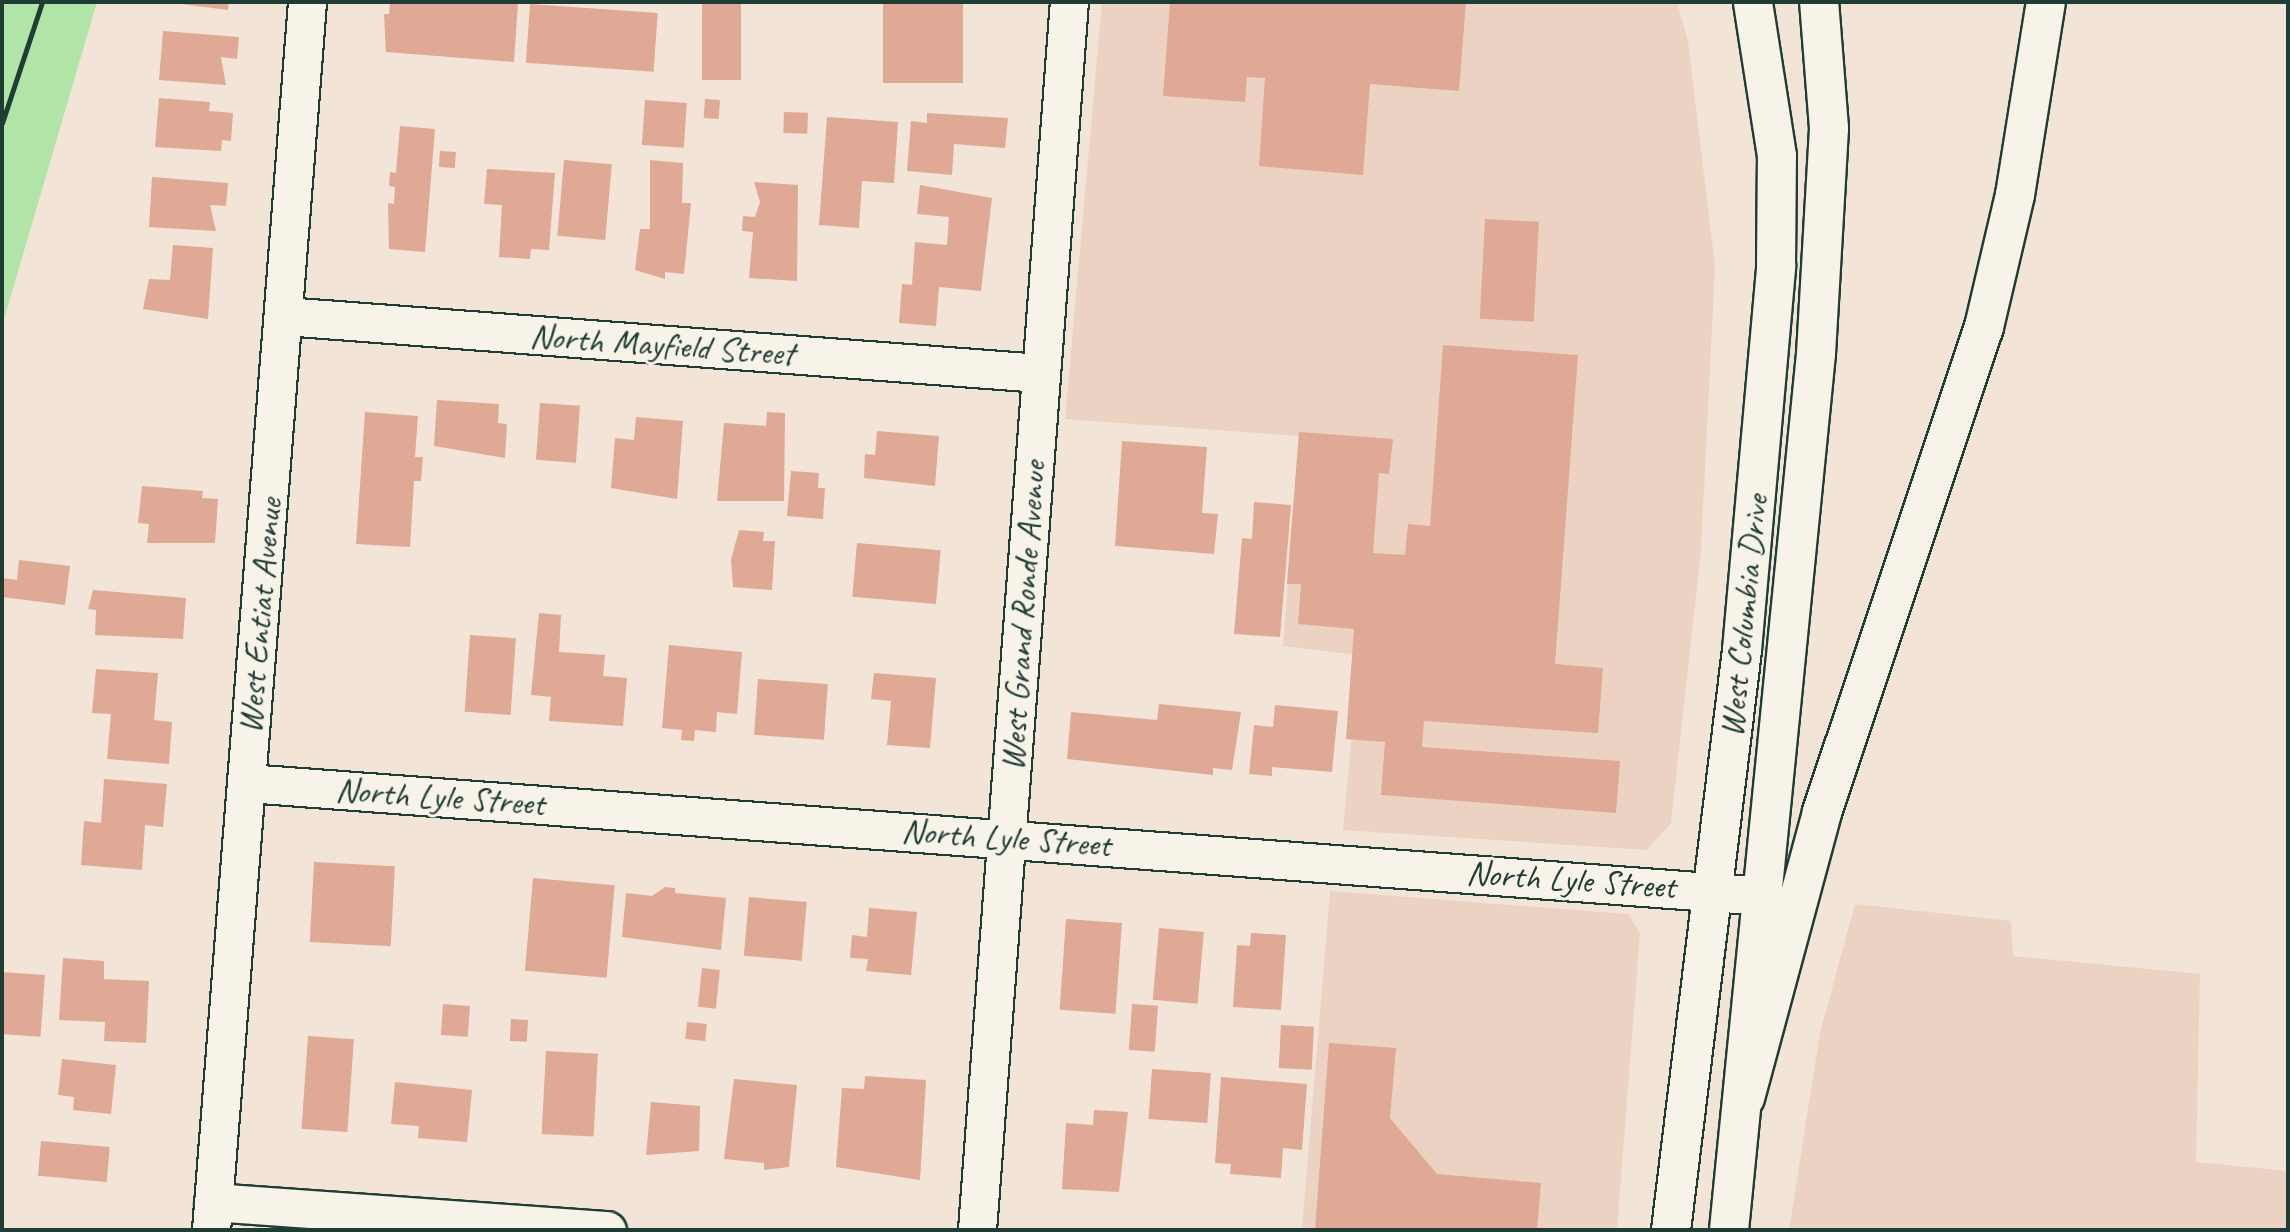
<!DOCTYPE html>
<style>
body{margin:0}
#map{position:relative;width:2290px;height:1232px;overflow:hidden;background:#f2e4d7;font-family:Caveat,sans-serif}
div>[style]{position:absolute}
.built>*{inset:0;background:#ecd2c3}
.green>*{inset:0;background:#b1e5a7}
.building>*{inset:0;background:#dfa995;transform-origin:0 0}
.roads{filter:drop-shadow(2px 0 #1f3d34) drop-shadow(-2px 0 #1f3d34) drop-shadow(0 2px #1f3d34) drop-shadow(0 -2px #1f3d34)}
.minor>*{height:37px;margin:-18.5px;padding:0 18.5px;transform-origin:18.5px;border-radius:18.5px;background:#f7f3e8}
.primary>*{height:38px;margin:-19px;padding:0 19px;transform-origin:19px;border-radius:19px;background:#f7f3e8}
.motorway>*{height:38px;margin:-19px;padding:0 19px;transform-origin:19px;border-radius:19px;background:#f7f3e8}
.rail>*{height:5px;margin:-2.5px;padding:0 2.5px;transform-origin:2.5px;border-radius:2.5px;background:#1f3d34}
span{translate:-50% -50%;white-space:nowrap;text-align:center;line-height:1.15;-webkit-text-stroke:6px #f7f3e8;paint-order:stroke}
.street-label{font-size:35px;color:#1f3d34}
.frame{position:absolute;inset:0;border:4px solid #1f3d34;pointer-events:none}
</style>
<div id="map">
<div class="built">
<div style="clip-path:polygon(1102px 2px,1677px 2px,1688px 41px,1715px 266px,1701px 551px,1671px 823px,1647px 850px,1343px 830px,1359px 655px,1283px 646px,1299px 436px,1065px 419px)"></div>
<div style="clip-path:polygon(1330px 891px,1628px 914px,1640px 933px,1617px 1230px,1302px 1230px)"></div>
<div style="clip-path:polygon(1855px 904px,2011px 921px,2013px 956px,2200px 974px,2196px 1162px,2288px 1171px,2288px 1230px,1789px 1230px,1820px 1033px)"></div>
</div>
<div class="green">
<div style="clip-path:polygon(2px 2px,97px 2px,2px 326px)"></div>
</div>
<div class="building">
<div style="clip-path:polygon(165px 2px,229px 2px,228px 10px)"></div>
<div style="clip-path:polygon(390px 2px,518px 2px,514px 62px,386px 52px,384px 14px,389px 14px)"></div>
<div style="left:702px;top:2px;width:39px;height:78px"></div>
<div style="left:883px;top:2px;width:80px;height:81px"></div>
<div style="clip-path:polygon(1170px 2px,1466px 2px,1459px 91px,1370px 84px,1363px 175px,1259px 166px,1265px 78px,1247px 77px,1245px 102px,1163px 96px)"></div>
<div style="left:530px;top:4px;width:128px;height:59px;rotate:4deg"></div>
<div style="clip-path:polygon(163px 31px,239px 37px,237px 59px,221px 57px,226px 85px,159px 80px)"></div>
<div style="clip-path:polygon(159px 98px,210px 102px,209px 111px,233px 113px,231px 141px,222px 140px,221px 151px,155px 147px)"></div>
<div style="left:705px;top:99px;width:15px;height:19px;rotate:4deg"></div>
<div style="left:645px;top:100px;width:42px;height:45px;rotate:4deg"></div>
<div style="left:784px;top:112px;width:24px;height:21px;rotate:2deg"></div>
<div style="clip-path:polygon(927px 113px,1008px 118px,1005px 148px,954px 144px,952px 175px,907px 171px,911px 121px,927px 123px)"></div>
<div style="clip-path:polygon(827px 117px,898px 122px,894px 183px,862px 181px,859px 228px,819px 225px)"></div>
<div style="clip-path:polygon(400px 126px,435px 129px,425px 252px,389px 249px,388px 203px,394px 204px,395px 187px,389px 186px,390px 172px,396px 173px)"></div>
<div style="left:440px;top:151px;width:16px;height:16px;rotate:4deg"></div>
<div style="left:564px;top:160px;width:48px;height:76px;rotate:5deg"></div>
<div style="clip-path:polygon(650px 160px,683px 163px,682px 203px,691px 203px,684px 274px,665px 272px,665px 279px,635px 270px,640px 229px,650px 229px)"></div>
<div style="clip-path:polygon(487px 169px,555px 173px,549px 250px,531px 249px,530px 259px,499px 257px,502px 205px,484px 204px)"></div>
<div style="clip-path:polygon(152px 177px,228px 183px,226px 206px,210px 205px,216px 231px,149px 227px)"></div>
<div style="clip-path:polygon(754px 182px,798px 185px,797px 281px,749px 278px,753px 232px,742px 231px,743px 216px,755px 217px,760px 202px)"></div>
<div style="clip-path:polygon(920px 185px,992px 198px,981px 291px,939px 287px,936px 326px,899px 323px,902px 284px,912px 285px,915px 242px,947px 245px,949px 217px,917px 214px)"></div>
<div style="left:1485px;top:219px;width:54px;height:100px;rotate:3deg"></div>
<div style="clip-path:polygon(173px 245px,213px 248px,208px 319px,143px 309px,149px 279px,170px 280px)"></div>
<div style="clip-path:polygon(1443px 345px,1578px 355px,1555px 664px,1603px 668px,1598px 733px,1424px 721px,1422px 747px,1620px 761px,1616px 813px,1381px 795px,1385px 742px,1346px 739px,1354px 629px,1298px 624px,1301px 584px,1287px 584px,1299px 432px,1393px 439px,1389px 474px,1379px 473px,1373px 553px,1405px 555px,1408px 524px,1430px 526px)"></div>
<div style="clip-path:polygon(437px 400px,499px 404px,498px 423px,507px 424px,505px 458px,434px 446px)"></div>
<div style="left:540px;top:403px;width:40px;height:57px;rotate:4deg"></div>
<div style="clip-path:polygon(365px 412px,418px 416px,415px 457px,423px 457px,421px 481px,414px 481px,410px 547px,356px 544px)"></div>
<div style="clip-path:polygon(767px 412px,785px 413px,784px 501px,717px 501px,724px 423px,766px 426px)"></div>
<div style="clip-path:polygon(636px 417px,683px 421px,677px 499px,611px 488px,615px 438px,634px 440px)"></div>
<div style="clip-path:polygon(877px 431px,939px 436px,935px 486px,864px 478px,865px 454px,875px 455px)"></div>
<div style="clip-path:polygon(1122px 441px,1207px 447px,1202px 513px,1218px 514px,1214px 554px,1115px 546px)"></div>
<div style="clip-path:polygon(791px 471px,819px 473px,818px 488px,825px 488px,823px 519px,787px 516px)"></div>
<div style="clip-path:polygon(142px 486px,203px 491px,202px 498px,218px 499px,215px 543px,147px 543px,149px 524px,138px 523px)"></div>
<div style="clip-path:polygon(1254px 502px,1291px 505px,1280px 637px,1234px 634px,1242px 538px,1252px 539px)"></div>
<div style="clip-path:polygon(739px 530px,764px 532px,763px 541px,775px 541px,772px 590px,733px 587px,731px 560px)"></div>
<div style="left:857px;top:543px;width:84px;height:54px;rotate:5deg"></div>
<div style="clip-path:polygon(19px 560px,70px 566px,65px 605px,2px 597px,2px 578px,17px 580px)"></div>
<div style="clip-path:polygon(93px 590px,186px 598px,183px 639px,95px 635px,96px 610px,88px 609px)"></div>
<div style="clip-path:polygon(539px 613px,561px 615px,559px 652px,605px 655px,603px 676px,627px 678px,623px 726px,549px 721px,551px 697px,531px 695px)"></div>
<div style="left:470px;top:635px;width:46px;height:77px;rotate:4deg"></div>
<div style="clip-path:polygon(669px 645px,742px 652px,737px 714px,717px 712px,716px 732px,695px 730px,694px 741px,681px 740px,682px 730px,662px 728px)"></div>
<div style="clip-path:polygon(96px 669px,158px 673px,154px 720px,172px 722px,169px 764px,107px 759px,111px 714px,92px 713px)"></div>
<div style="clip-path:polygon(874px 673px,936px 678px,930px 748px,887px 745px,891px 701px,871px 699px)"></div>
<div style="left:758px;top:679px;width:70px;height:56px;rotate:4deg"></div>
<div style="clip-path:polygon(1159px 704px,1241px 712px,1232px 770px,1213px 768px,1213px 775px,1067px 759px,1071px 712px,1157px 720px)"></div>
<div style="clip-path:polygon(1275px 705px,1338px 711px,1332px 772px,1272px 767px,1272px 776px,1249px 774px,1254px 725px,1273px 727px)"></div>
<div style="clip-path:polygon(104px 779px,167px 784px,163px 827px,145px 825px,142px 870px,81px 865px,84px 821px,101px 823px)"></div>
<div style="left:314px;top:862px;width:81px;height:80px;rotate:3deg"></div>
<div style="left:533px;top:878px;width:82px;height:93px;rotate:5deg"></div>
<div style="clip-path:polygon(665px 887px,675px 888px,675px 893px,726px 898px,721px 950px,622px 937px,626px 893px,652px 896px)"></div>
<div style="left:749px;top:897px;width:58px;height:59px;rotate:5deg"></div>
<div style="clip-path:polygon(869px 908px,917px 912px,911px 975px,866px 971px,868px 959px,850px 958px,852px 935px,867px 937px)"></div>
<div style="left:1066px;top:919px;width:56px;height:91px;rotate:4deg"></div>
<div style="left:1159px;top:928px;width:45px;height:72px;rotate:5deg"></div>
<div style="clip-path:polygon(1251px 933px,1286px 935px,1281px 1010px,1233px 1007px,1237px 945px,1250px 946px)"></div>
<div style="clip-path:polygon(63px 958px,104px 961px,104px 979px,149px 981px,146px 1043px,104px 1041px,105px 1022px,59px 1020px)"></div>
<div style="left:702px;top:968px;width:18px;height:39px;rotate:6deg"></div>
<div style="left:2px;top:972px;width:43px;height:62px;rotate:4deg"></div>
<div style="left:443px;top:1004px;width:27px;height:31px;rotate:4deg"></div>
<div style="left:1132px;top:1004px;width:26px;height:46px;rotate:4deg"></div>
<div style="left:511px;top:1019px;width:17px;height:22px;rotate:3deg"></div>
<div style="left:687px;top:1022px;width:20px;height:17px;rotate:6deg"></div>
<div style="left:1281px;top:1025px;width:33px;height:43px;rotate:3deg"></div>
<div style="left:308px;top:1036px;width:46px;height:93px;rotate:4deg"></div>
<div style="clip-path:polygon(1329px 1043px,1396px 1048px,1390px 1118px,1437px 1174px,1541px 1183px,1537px 1230px,1315px 1230px)"></div>
<div style="left:546px;top:1051px;width:52px;height:83px;rotate:3deg"></div>
<div style="clip-path:polygon(62px 1059px,116px 1065px,111px 1114px,73px 1110px,74px 1097px,58px 1095px)"></div>
<div style="left:1152px;top:1069px;width:59px;height:50px;rotate:4deg"></div>
<div style="clip-path:polygon(865px 1076px,926px 1080px,920px 1180px,836px 1167px,842px 1088px,864px 1089px)"></div>
<div style="clip-path:polygon(1221px 1077px,1307px 1084px,1302px 1150px,1283px 1148px,1281px 1178px,1230px 1174px,1231px 1164px,1215px 1163px)"></div>
<div style="clip-path:polygon(734px 1079px,797px 1085px,789px 1167px,764px 1170px,764px 1163px,724px 1159px)"></div>
<div style="clip-path:polygon(395px 1082px,472px 1090px,467px 1142px,418px 1138px,419px 1126px,391px 1124px)"></div>
<div style="clip-path:polygon(651px 1102px,700px 1106px,699px 1151px,646px 1155px)"></div>
<div style="clip-path:polygon(1094px 1110px,1128px 1112px,1119px 1192px,1062px 1189px,1066px 1123px,1093px 1125px)"></div>
<div style="left:41px;top:1141px;width:69px;height:35px;rotate:5deg"></div>
</div>
<div class="roads">
<div class="minor">
<div style="left:284px;top:316px;width:759px;rotate:4.31deg"></div>
<div style="left:247px;top:783px;width:1522px;rotate:4.26deg"></div>
<div style="left:213px;top:1202px;width:395px;rotate:4.1deg"></div>
<div style="left:211px;top:1230px;width:1232px;rotate:-85.53deg"></div>
<div style="left:977px;top:1230px;width:1231px;rotate:-85.72deg"></div>
</div>
<div class="primary">
<div style="left:1671px;top:1230px;width:584px;rotate:-83.02deg"></div>
<div style="left:1742px;top:650px;width:386px;rotate:-84.9deg"></div>
<div style="left:1776px;top:266px;width:110px;rotate:-89.5deg"></div>
<div style="left:1777px;top:156px;width:156px;rotate:-98.9deg"></div>
<div style="left:1729px;top:1230px;width:880px;rotate:-84.33deg"></div>
<div style="left:1816px;top:354px;width:226px;rotate:-86.7deg"></div>
<div style="left:1829px;top:128px;width:126px;rotate:-94.5deg"></div>
</div>
<div class="motorway">
<div style="left:1745px;top:1098px;width:296px;rotate:-74.9deg"></div>
<div style="left:1822px;top:812px;width:511px;rotate:-71.53deg"></div>
<div style="left:1984px;top:327px;width:136px;rotate:-76.8deg"></div>
<div style="left:2015px;top:195px;width:195px;rotate:-80.9deg"></div>
</div>
</div>
<div class="rail">
<div style="left:2px;top:123px;width:127px;rotate:-71.7deg"></div>
</div>
<div class="street-label">
<span style="left:662px;top:345px;rotate:4deg">North Mayfield Street</span>
<span style="left:260px;top:616px;rotate:-85deg">West Entiat Avenue</span>
<span style="left:1023px;top:616px;rotate:-86deg">West Grand Ronde Avenue</span>
<span style="left:1744px;top:616px;rotate:-84deg">West Columbia Drive</span>
<span style="left:440px;top:797px;rotate:4deg">North Lyle Street</span>
<span style="left:1006px;top:838px;rotate:4deg">North Lyle Street</span>
<span style="left:1571px;top:880px;rotate:4deg">North Lyle Street</span>
</div>
<div class="frame"></div>
</div>
